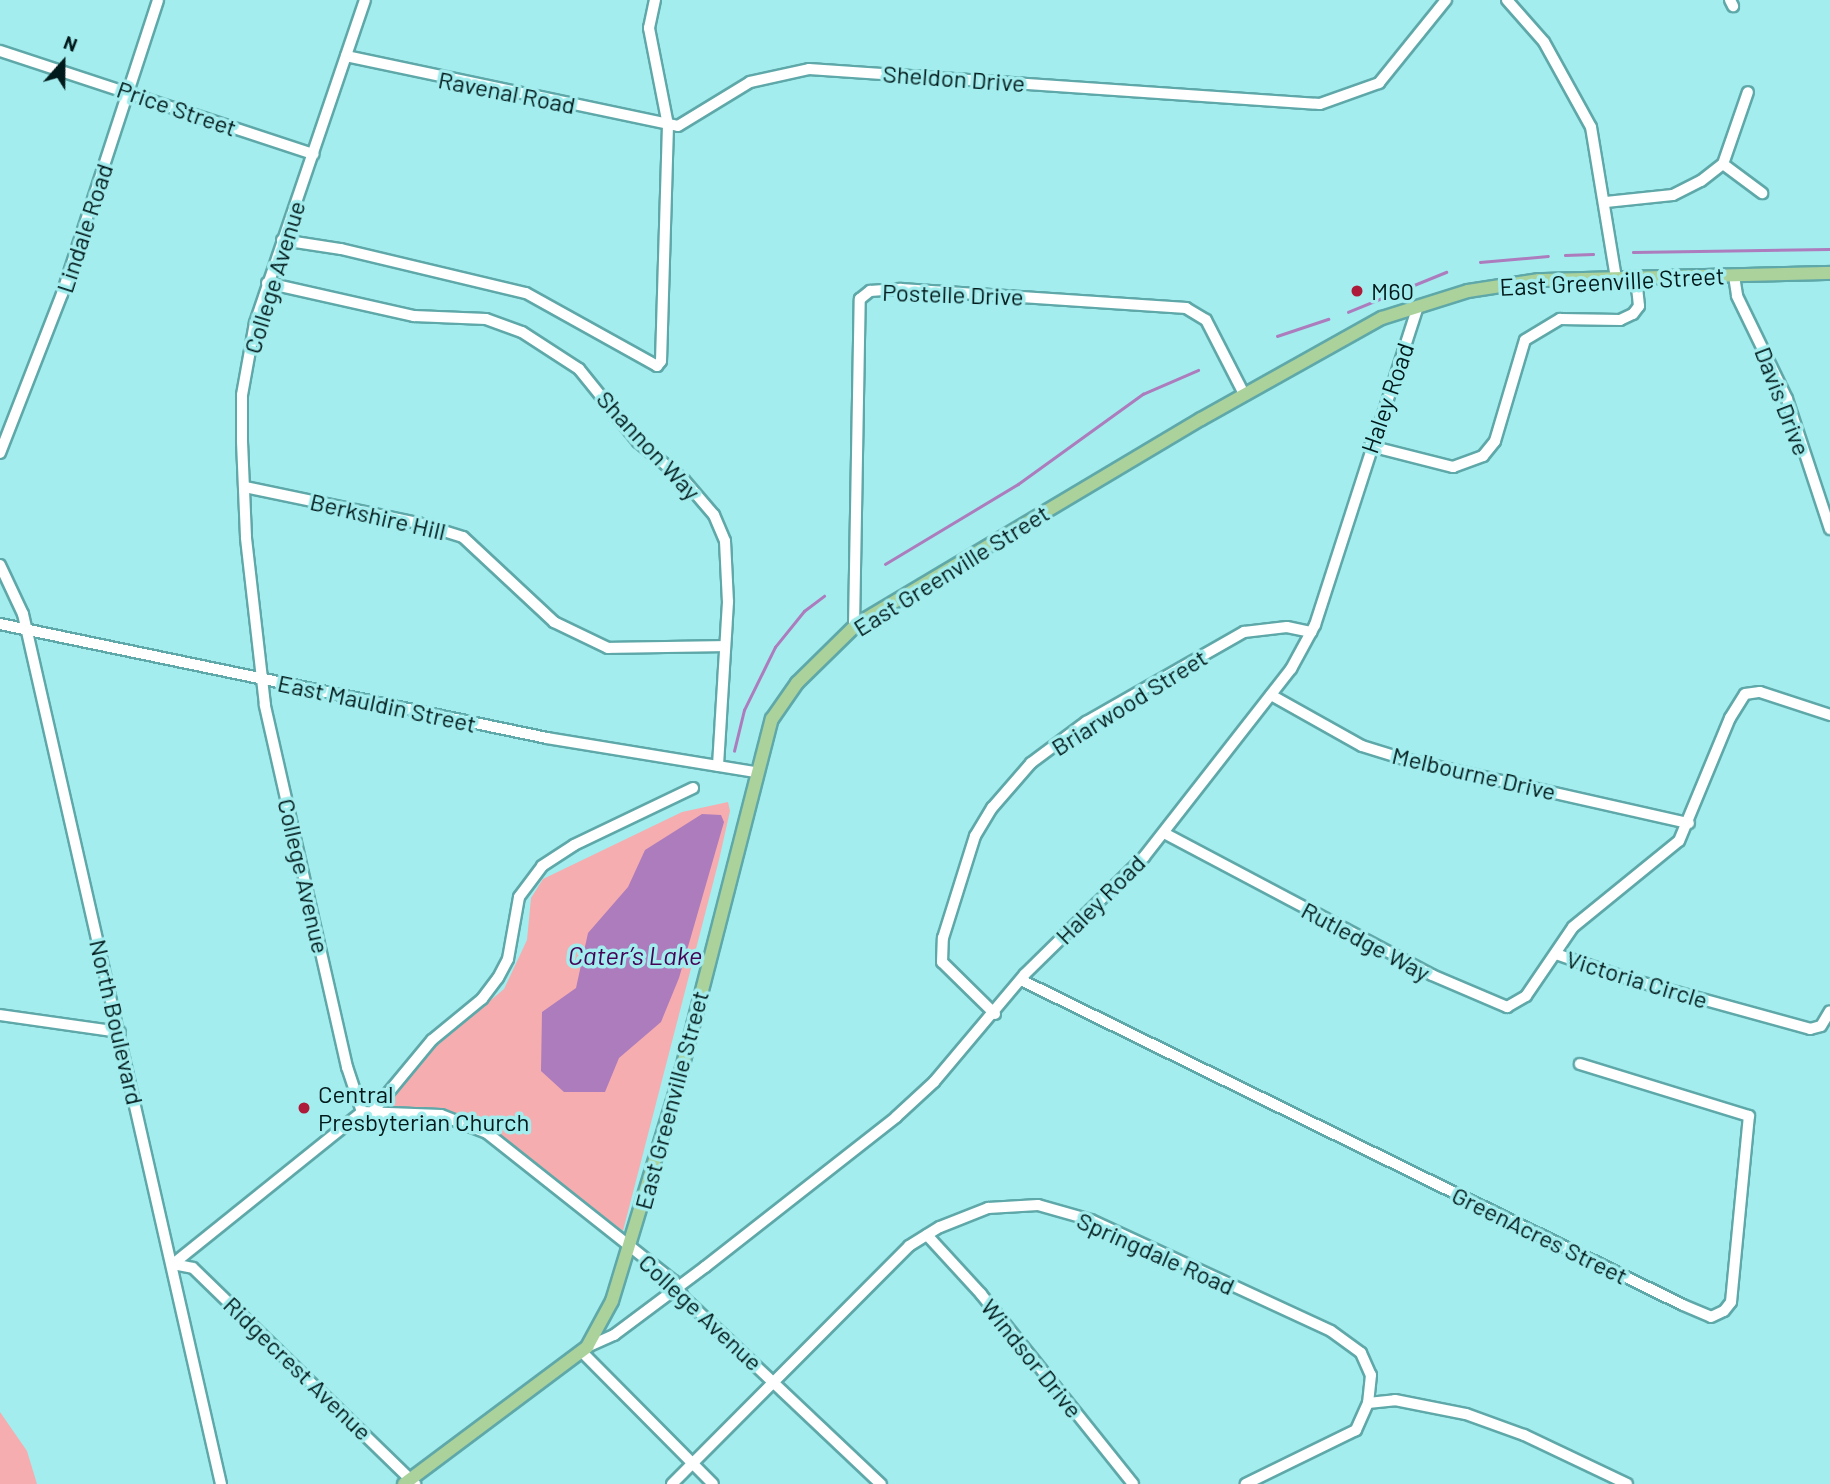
<!DOCTYPE html>
<meta charset="utf-8">
<style>
body{margin:0}
#map{position:relative;width:1830px;height:1484px;overflow:hidden;background:#a3edee;font-family:Barlow,sans-serif}
div>[style]{position:absolute}
.green>*{inset:0;background:#f6adaf}
.water>*{inset:0;background:#ac7cbd}
.stream>*{height:2.5px;margin:-1.25px;padding:0 1.25px;transform-origin:1.25px;border-radius:1.25px;background:#ac7cbd}
.roads{filter:drop-shadow(2px 0 #5fa8a9) drop-shadow(-2px 0 #5fa8a9) drop-shadow(0 2px #5fa8a9) drop-shadow(0 -2px #5fa8a9)}
.minor>*{height:10px;margin:-5px;padding:0 5px;transform-origin:5px;border-radius:5px;background:#fff}
.major>*{height:12px;margin:-6px;padding:0 6px;transform-origin:6px;border-radius:6px;background:#acd29b}
.dots>*{width:19px;height:19px;translate:-50% -50%;box-sizing:border-box;border:4px solid #a3edee;border-radius:50%}
span{translate:-50% -50%;white-space:nowrap;text-align:center;line-height:1.15;-webkit-text-stroke:7px #a3edee;paint-order:stroke}
.street-label{font-size:24px;color:#001a1b}
.poi-label{font-size:24px;color:#001a1b}
.left{translate:0 -50%;text-align:left}
.water-label{font-size:26px;color:#450356;font-style:italic}
.north{position:absolute;left:28px;top:28px;width:70px;height:70px;-webkit-text-stroke:5px #a3edee;paint-order:stroke;rotate:21deg;font-size:19px;font-weight:700;line-height:28px;text-align:center;color:#001a1b}
.north::after{content:'';display:block;margin:auto;width:24px;height:32px;background:#001a1b;clip-path:polygon(50% 0,100% 100%,50% 72%,0 100%)}
</style>
<div id="map">
<div class="green">
<div style="clip-path:polygon(728px 802px,730px 811px,719px 860px,623px 1231px,500px 1137px,463px 1118px,429px 1109px,392px 1107px,388px 1099px,427px 1054px,504px 989px,527px 940px,531px 898px,543px 879px,682px 812px)"></div>
<div style="clip-path:polygon(0 1412px,27px 1451px,37px 1484px,0 1484px)"></div>
</div>
<div class="water">
<div style="clip-path:polygon(702px 814px,721px 815px,724px 822px,679px 978px,661px 1022px,619px 1058px,605px 1092px,564px 1092px,541px 1071px,542px 1012px,576px 988px,588px 933px,628px 887px,645px 850px)"></div>
</div>
<div class="stream">
<div style="left:1633px;top:252px;width:197px;rotate:-0.9deg"></div>
<div style="left:1565px;top:255px;width:28px;rotate:-2deg"></div>
<div style="left:1480px;top:262px;width:68px;rotate:-5deg"></div>
<div style="left:1348px;top:312px;width:106px;rotate:-22.2deg"></div>
<div style="left:1277px;top:336px;width:54px;rotate:-18.4deg"></div>
<div style="left:885px;top:564px;width:155px;rotate:-31deg"></div>
<div style="left:1018px;top:484px;width:154px;rotate:-35.8deg"></div>
<div style="left:1143px;top:394px;width:60px;rotate:-23.6deg"></div>
<div style="left:734px;top:751px;width:42px;rotate:-76.3deg"></div>
<div style="left:744px;top:710px;width:70px;rotate:-63.8deg"></div>
<div style="left:775px;top:647px;width:46px;rotate:-51.1deg"></div>
<div style="left:804px;top:611px;width:25px;rotate:-37deg"></div>
</div>
<div class="roads">
<div class="minor">
<div style="left:1507px;top:0;width:56px;rotate:48.6deg"></div>
<div style="left:1544px;top:42px;width:97px;rotate:61.1deg"></div>
<div style="left:1591px;top:127px;width:153px;rotate:80.6deg"></div>
<div style="left:1730px;top:0;width:7px;rotate:63deg"></div>
<div style="left:0;top:51px;width:330px;rotate:18.2deg"></div>
<div style="left:346px;top:56px;width:339px;rotate:11.9deg"></div>
<div style="left:678px;top:126px;width:84px;rotate:-31.4deg"></div>
<div style="left:750px;top:82px;width:60px;rotate:-12.4deg"></div>
<div style="left:809px;top:69px;width:512px;rotate:3.92deg"></div>
<div style="left:1320px;top:104px;width:63px;rotate:-19.6deg"></div>
<div style="left:1379px;top:83px;width:107px;rotate:-51.1deg"></div>
<div style="left:1723px;top:164px;width:49px;rotate:36.6deg"></div>
<div style="left:1606px;top:202px;width:67px;rotate:-6deg"></div>
<div style="left:1673px;top:195px;width:31px;rotate:-27deg"></div>
<div style="left:1701px;top:181px;width:28px;rotate:-38deg"></div>
<div style="left:1723px;top:164px;width:76px;rotate:-70.9deg"></div>
<div style="left:282px;top:240px;width:60px;rotate:8.7deg"></div>
<div style="left:341px;top:249px;width:190px;rotate:13.4deg"></div>
<div style="left:526px;top:293px;width:150px;rotate:29.1deg"></div>
<div style="left:657px;top:366px;width:6px;rotate:-51deg"></div>
<div style="left:661px;top:361px;width:236px;rotate:-88.3deg"></div>
<div style="left:668px;top:125px;width:99px;rotate:-101.1deg"></div>
<div style="left:649px;top:28px;width:29px;rotate:-78deg"></div>
<div style="left:1734px;top:276px;width:20px;rotate:81deg"></div>
<div style="left:1737px;top:296px;width:114px;rotate:64.1deg"></div>
<div style="left:1787px;top:399px;width:137px;rotate:71.7deg"></div>
<div style="left:267px;top:283px;width:151px;rotate:12.7deg"></div>
<div style="left:414px;top:316px;width:72px;rotate:2.4deg"></div>
<div style="left:486px;top:319px;width:38px;rotate:20deg"></div>
<div style="left:522px;top:332px;width:68px;rotate:33deg"></div>
<div style="left:579px;top:369px;width:94px;rotate:51.1deg"></div>
<div style="left:638px;top:442px;width:60px;rotate:39.6deg"></div>
<div style="left:684px;top:480px;width:46px;rotate:49.4deg"></div>
<div style="left:714px;top:515px;width:28px;rotate:67deg"></div>
<div style="left:725px;top:541px;width:61px;rotate:87.2deg"></div>
<div style="left:728px;top:602px;width:164px;rotate:93.5deg"></div>
<div style="left:1370px;top:446px;width:86px;rotate:14.2deg"></div>
<div style="left:1453px;top:467px;width:32px;rotate:-20deg"></div>
<div style="left:1483px;top:456px;width:19px;rotate:-51deg"></div>
<div style="left:1495px;top:441px;width:105px;rotate:-73.5deg"></div>
<div style="left:1525px;top:340px;width:41px;rotate:-31deg"></div>
<div style="left:1560px;top:319px;width:60px;rotate:1deg"></div>
<div style="left:1620px;top:320px;width:14px;rotate:-25deg"></div>
<div style="left:1633px;top:314px;width:10px;rotate:-53deg"></div>
<div style="left:1639px;top:306px;width:28px;rotate:-96deg"></div>
<div style="left:0;top:453px;width:171px;rotate:-68.7deg"></div>
<div style="left:62px;top:294px;width:309px;rotate:-71.9deg"></div>
<div style="left:245px;top:487px;width:177px;rotate:11.8deg"></div>
<div style="left:418px;top:523px;width:47px;rotate:17.3deg"></div>
<div style="left:463px;top:537px;width:125px;rotate:43deg"></div>
<div style="left:554px;top:622px;width:60px;rotate:25.7deg"></div>
<div style="left:608px;top:648px;width:116px;rotate:-1deg"></div>
<div style="left:0;top:565px;width:54px;rotate:64.9deg"></div>
<div style="left:23px;top:614px;width:892px;rotate:77.18deg"></div>
<div style="left:0;top:624px;width:559px;rotate:11.77deg"></div>
<div style="left:547px;top:738px;width:211px;rotate:9.3deg"></div>
<div style="left:854px;top:627px;width:328px;rotate:-89deg"></div>
<div style="left:860px;top:299px;width:13px;rotate:-39deg"></div>
<div style="left:870px;top:291px;width:31px;rotate:-4deg"></div>
<div style="left:901px;top:289px;width:286px;rotate:3.8deg"></div>
<div style="left:1186px;top:308px;width:23px;rotate:31deg"></div>
<div style="left:1206px;top:320px;width:83px;rotate:62.8deg"></div>
<div style="left:1271px;top:695px;width:104px;rotate:29.3deg"></div>
<div style="left:1362px;top:746px;width:44px;rotate:17.2deg"></div>
<div style="left:1404px;top:759px;width:292px;rotate:12.7deg"></div>
<div style="left:1164px;top:833px;width:303px;rotate:27.9deg"></div>
<div style="left:1432px;top:975px;width:82px;rotate:23.1deg"></div>
<div style="left:1507px;top:1007px;width:22px;rotate:-30deg"></div>
<div style="left:1526px;top:996px;width:83px;rotate:-55.7deg"></div>
<div style="left:1573px;top:927px;width:136px;rotate:-39.1deg"></div>
<div style="left:1679px;top:841px;width:133px;rotate:-67.5deg"></div>
<div style="left:1730px;top:718px;width:28px;rotate:-58deg"></div>
<div style="left:1745px;top:694px;width:15px;rotate:-8deg"></div>
<div style="left:1760px;top:692px;width:74px;rotate:18.2deg"></div>
<div style="left:1556px;top:954px;width:77px;rotate:18.9deg"></div>
<div style="left:1629px;top:979px;width:188px;rotate:15.4deg"></div>
<div style="left:1810px;top:1029px;width:11px;rotate:-15deg"></div>
<div style="left:1821px;top:1026px;width:17px;rotate:-59deg"></div>
<div style="left:1021px;top:980px;width:737px;rotate:26.15deg"></div>
<div style="left:1683px;top:1305px;width:30px;rotate:23deg"></div>
<div style="left:1711px;top:1317px;width:14px;rotate:-25deg"></div>
<div style="left:1724px;top:1311px;width:11px;rotate:-52deg"></div>
<div style="left:1731px;top:1302px;width:187px;rotate:-84.5deg"></div>
<div style="left:1749px;top:1116px;width:177px;rotate:-162.9deg"></div>
<div style="left:995px;top:1014px;width:74px;rotate:-135.5deg"></div>
<div style="left:942px;top:962px;width:24px;rotate:-88deg"></div>
<div style="left:943px;top:938px;width:107px;rotate:-72.6deg"></div>
<div style="left:975px;top:836px;width:33px;rotate:-59deg"></div>
<div style="left:992px;top:808px;width:60px;rotate:-49.1deg"></div>
<div style="left:1031px;top:763px;width:69px;rotate:-36.7deg"></div>
<div style="left:1086px;top:722px;width:182px;rotate:-29.7deg"></div>
<div style="left:1244px;top:632px;width:43px;rotate:-6.6deg"></div>
<div style="left:1287px;top:627px;width:25px;rotate:12deg"></div>
<div style="left:0;top:1015px;width:121px;rotate:8.1deg"></div>
<div style="left:374px;top:1110px;width:91px;rotate:-50.4deg"></div>
<div style="left:432px;top:1040px;width:65px;rotate:-39.4deg"></div>
<div style="left:482px;top:999px;width:26px;rotate:-53deg"></div>
<div style="left:498px;top:978px;width:21px;rotate:-62deg"></div>
<div style="left:508px;top:959px;width:63px;rotate:-79.9deg"></div>
<div style="left:519px;top:897px;width:39px;rotate:-53deg"></div>
<div style="left:542px;top:866px;width:38px;rotate:-33deg"></div>
<div style="left:574px;top:845px;width:132px;rotate:-25.6deg"></div>
<div style="left:362px;top:1112px;width:47px;rotate:-108.4deg"></div>
<div style="left:347px;top:1067px;width:371px;rotate:-102.8deg"></div>
<div style="left:265px;top:705px;width:169px;rotate:-96.5deg"></div>
<div style="left:246px;top:537px;width:97px;rotate:-92.4deg"></div>
<div style="left:242px;top:440px;width:45px;rotate:-90deg"></div>
<div style="left:242px;top:395px;width:73px;rotate:-79.8deg"></div>
<div style="left:255px;top:323px;width:341px;rotate:-71.2deg"></div>
<div style="left:362px;top:1112px;width:79px;rotate:2.2deg"></div>
<div style="left:441px;top:1115px;width:49px;rotate:21.4deg"></div>
<div style="left:487px;top:1133px;width:238px;rotate:38.4deg"></div>
<div style="left:674px;top:1281px;width:20px;rotate:60deg"></div>
<div style="left:684px;top:1298px;width:271px;rotate:43.4deg"></div>
<div style="left:927px;top:1235px;width:80px;rotate:47.5deg"></div>
<div style="left:981px;top:1294px;width:243px;rotate:51.3deg"></div>
<div style="left:173px;top:1264px;width:20px;rotate:11deg"></div>
<div style="left:193px;top:1268px;width:310px;rotate:44.2deg"></div>
<div style="left:173px;top:1264px;width:243px;rotate:-38.8deg"></div>
<div style="left:587px;top:1347px;width:30px;rotate:-24deg"></div>
<div style="left:614px;top:1335px;width:114px;rotate:-36.8deg"></div>
<div style="left:705px;top:1267px;width:243px;rotate:-38.1deg"></div>
<div style="left:896px;top:1117px;width:52px;rotate:-42.6deg"></div>
<div style="left:934px;top:1082px;width:141px;rotate:-49.9deg"></div>
<div style="left:1025px;top:974px;width:167px;rotate:-44.5deg"></div>
<div style="left:1144px;top:857px;width:239px;rotate:-52deg"></div>
<div style="left:1291px;top:669px;width:50px;rotate:-61.4deg"></div>
<div style="left:1315px;top:625px;width:335px;rotate:-72.1deg"></div>
<div style="left:581px;top:1351px;width:187px;rotate:45.2deg"></div>
<div style="left:1368px;top:1403px;width:27px;rotate:-6deg"></div>
<div style="left:1395px;top:1400px;width:72px;rotate:11.2deg"></div>
<div style="left:1466px;top:1414px;width:62px;rotate:19.9deg"></div>
<div style="left:1524px;top:1435px;width:114px;rotate:25.4deg"></div>
<div style="left:672px;top:1484px;width:336px;rotate:-45.1deg"></div>
<div style="left:909px;top:1246px;width:36px;rotate:-32deg"></div>
<div style="left:940px;top:1227px;width:52px;rotate:-21.6deg"></div>
<div style="left:988px;top:1208px;width:50px;rotate:-3.4deg"></div>
<div style="left:1038px;top:1205px;width:55px;rotate:15.8deg"></div>
<div style="left:1091px;top:1220px;width:264px;rotate:24.8deg"></div>
<div style="left:1331px;top:1331px;width:37px;rotate:36deg"></div>
<div style="left:1361px;top:1353px;width:24px;rotate:66deg"></div>
<div style="left:1371px;top:1375px;width:28px;rotate:96deg"></div>
<div style="left:1368px;top:1403px;width:30px;rotate:114deg"></div>
<div style="left:1356px;top:1430px;width:123px;rotate:153.9deg"></div>
</div>
<div class="major">
<div style="left:404px;top:1484px;width:229px;rotate:-36.8deg"></div>
<div style="left:587px;top:1347px;width:52px;rotate:-61.5deg"></div>
<div style="left:612px;top:1301px;width:227px;rotate:-73.1deg"></div>
<div style="left:678px;top:1084px;width:377px;rotate:-75.6deg"></div>
<div style="left:772px;top:719px;width:44px;rotate:-55.2deg"></div>
<div style="left:797px;top:683px;width:84px;rotate:-44.5deg"></div>
<div style="left:857px;top:624px;width:400px;rotate:-30.8deg"></div>
<div style="left:1201px;top:419px;width:207px;rotate:-29.2deg"></div>
<div style="left:1382px;top:318px;width:90px;rotate:-17.4deg"></div>
<div style="left:1468px;top:291px;width:72px;rotate:-8.8deg"></div>
<div style="left:1539px;top:280px;width:291px;rotate:-1.4deg"></div>
</div>
</div>
<div class="dots">
<div style="left:1357px;top:291px;background:#ae1a39"></div>
<div style="left:304px;top:1108px;background:#ae1a39"></div>
</div>
<div class="street-label">
<span style="left:954px;top:78px;rotate:4deg">Sheldon Drive</span>
<span style="left:507px;top:92px;rotate:11deg">Ravenal Road</span>
<span style="left:177px;top:108px;rotate:19deg">Price Street</span>
<span style="left:84px;top:228px;rotate:-72deg">Lindale Road</span>
<span style="left:274px;top:277px;rotate:-73deg">College Avenue</span>
<span style="left:1612px;top:281px;rotate:-3deg">East Greenville Street</span>
<span style="left:953px;top:294px;rotate:2deg">Postelle Drive</span>
<span style="left:1387px;top:398px;rotate:-71deg">Haley Road</span>
<span style="left:1783px;top:401px;rotate:69deg">Davis Drive</span>
<span style="left:649px;top:445px;rotate:47deg">Shannon Way</span>
<span style="left:378px;top:516px;rotate:13deg">Berkshire Hill</span>
<span style="left:951px;top:570px;rotate:-32deg">East Greenville Street</span>
<span style="left:1129px;top:702px;rotate:-32deg">Briarwood Street</span>
<span style="left:377px;top:703px;rotate:12deg">East Mauldin Street</span>
<span style="left:1474px;top:773px;rotate:13deg">Melbourne Drive</span>
<span style="left:304px;top:876px;rotate:77deg">College Avenue</span>
<span style="left:1100px;top:899px;rotate:-45deg">Haley Road</span>
<span style="left:1366px;top:941px;rotate:28deg">Rutledge Way</span>
<span style="left:1637px;top:979px;rotate:17deg">Victoria Circle</span>
<span style="left:117px;top:1022px;rotate:77deg">North Boulevard</span>
<span style="left:671px;top:1100px;rotate:-75deg">East Greenville Street</span>
<span style="left:1540px;top:1235px;rotate:26deg">GreenAcres Street</span>
<span style="left:1156px;top:1253px;rotate:24deg">Springdale Road</span>
<span style="left:701px;top:1312px;rotate:43deg">College Avenue</span>
<span style="left:1032px;top:1358px;rotate:51deg">Windsor Drive</span>
<span style="left:298px;top:1368px;rotate:44deg">Ridgecrest Avenue</span>
</div>
<div class="poi-label">
<span class="left" style="left:1371px;top:291px">M60</span>
<span class="left" style="left:318px;top:1108px">Central<br>Presbyterian Church</span>
</div>
<div class="water-label">
<span style="left:635px;top:955px">Cater’s Lake</span>
</div>
<div class="north">N</div>
</div>
